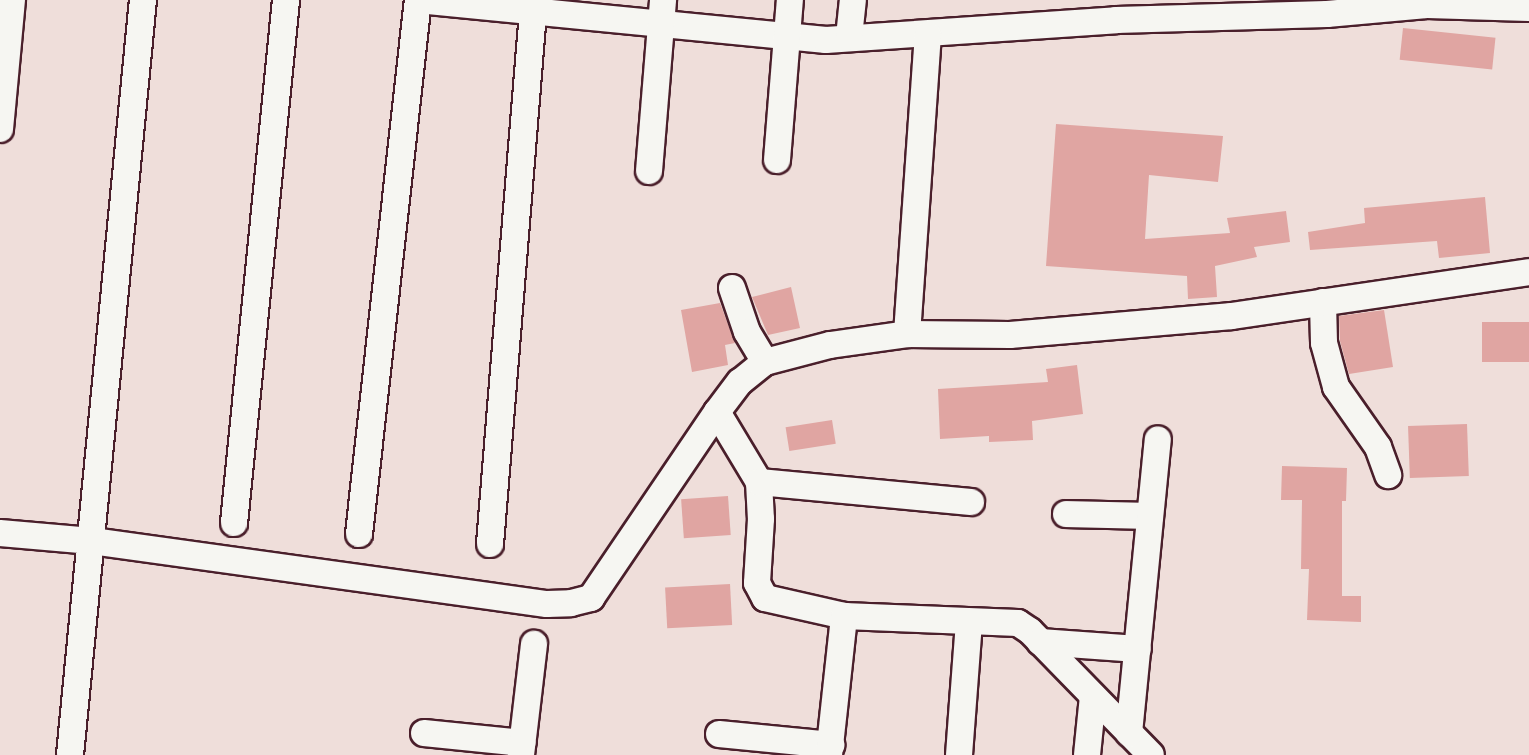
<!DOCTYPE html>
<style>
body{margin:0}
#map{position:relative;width:1529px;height:755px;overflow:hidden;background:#efdeda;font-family:"Gochi Hand",sans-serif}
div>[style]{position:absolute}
.building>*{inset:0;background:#e0a5a2;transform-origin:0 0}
.roads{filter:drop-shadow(2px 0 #4a1f2b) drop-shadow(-2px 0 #4a1f2b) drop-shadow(0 2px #4a1f2b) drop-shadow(0 -2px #4a1f2b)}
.minor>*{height:26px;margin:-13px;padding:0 13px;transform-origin:13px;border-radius:13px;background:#f6f6f2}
span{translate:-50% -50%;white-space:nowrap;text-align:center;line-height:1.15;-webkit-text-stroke:6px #f6f6f2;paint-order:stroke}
</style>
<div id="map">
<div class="building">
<div style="left:1403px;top:28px;width:93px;height:32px;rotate:6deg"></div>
<div style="clip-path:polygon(1056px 124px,1223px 136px,1218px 182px,1149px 175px,1145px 239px,1230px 233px,1227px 218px,1286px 211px,1290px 242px,1254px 247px,1257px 257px,1215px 266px,1217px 297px,1188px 299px,1187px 276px,1046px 266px)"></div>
<div style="clip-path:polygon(1485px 197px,1490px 253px,1439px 258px,1437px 241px,1310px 250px,1308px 232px,1365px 223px,1364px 208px)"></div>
<div style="clip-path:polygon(791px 287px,800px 328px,768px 335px,752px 297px)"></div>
<div style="clip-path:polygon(720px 303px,735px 343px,725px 345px,728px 365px,692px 372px,681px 310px)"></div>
<div style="clip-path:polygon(1384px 310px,1393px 367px,1349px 374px,1340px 341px,1339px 316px)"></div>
<div style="left:1529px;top:322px;width:40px;height:47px;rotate:90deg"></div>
<div style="clip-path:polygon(1077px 365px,1083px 414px,1032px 421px,1033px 440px,989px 442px,989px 436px,940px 439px,938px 389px,1048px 382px,1046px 369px)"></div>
<div style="left:832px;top:420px;width:24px;height:47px;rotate:81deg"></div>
<div style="left:1467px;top:424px;width:52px;height:59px;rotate:88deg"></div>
<div style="clip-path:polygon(1282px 466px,1347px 468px,1346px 501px,1342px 501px,1342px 596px,1361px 596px,1361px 622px,1307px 620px,1309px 569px,1301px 569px,1302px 500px,1281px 500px)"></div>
<div style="left:728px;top:496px;width:39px;height:47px;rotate:86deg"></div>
<div style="left:730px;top:584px;width:41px;height:65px;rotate:87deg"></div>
</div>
<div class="roads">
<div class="minor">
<div style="left:418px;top:0;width:410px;rotate:5.6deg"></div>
<div style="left:826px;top:40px;width:291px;rotate:-3.9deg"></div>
<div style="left:1116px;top:20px;width:211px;rotate:-1.6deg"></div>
<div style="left:1327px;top:14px;width:100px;rotate:-5.1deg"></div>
<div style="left:1427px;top:5px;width:102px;rotate:1.7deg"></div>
<div style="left:849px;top:37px;width:37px;rotate:-84deg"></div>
<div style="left:0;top:129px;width:130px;rotate:-84.7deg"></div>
<div style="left:777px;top:160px;width:161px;rotate:-85.4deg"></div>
<div style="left:649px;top:171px;width:172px;rotate:-85.3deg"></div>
<div style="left:732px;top:288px;width:46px;rotate:71.2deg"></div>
<div style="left:747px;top:332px;width:35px;rotate:59deg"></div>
<div style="left:1323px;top:302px;width:41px;rotate:88.6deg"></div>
<div style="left:1324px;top:343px;width:46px;rotate:74.7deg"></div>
<div style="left:1336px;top:387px;width:73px;rotate:55deg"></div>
<div style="left:1378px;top:447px;width:30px;rotate:70deg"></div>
<div style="left:907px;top:334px;width:300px;rotate:-86deg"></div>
<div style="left:717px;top:412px;width:82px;rotate:59deg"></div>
<div style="left:759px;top:482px;width:37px;rotate:87deg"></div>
<div style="left:761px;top:519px;width:64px;rotate:93.6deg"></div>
<div style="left:757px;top:583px;width:17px;rotate:62deg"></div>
<div style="left:765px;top:598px;width:81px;rotate:12.8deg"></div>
<div style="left:844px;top:616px;width:174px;rotate:2.3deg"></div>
<div style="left:1018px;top:623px;width:14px;rotate:34deg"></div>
<div style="left:1030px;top:631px;width:173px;rotate:45.7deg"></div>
<div style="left:759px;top:482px;width:213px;rotate:5.4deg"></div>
<div style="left:1066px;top:514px;width:84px;rotate:1.4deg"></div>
<div style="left:234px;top:523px;width:526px;rotate:-84.32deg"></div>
<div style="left:0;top:533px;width:92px;rotate:5deg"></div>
<div style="left:92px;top:541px;width:459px;rotate:7.9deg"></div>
<div style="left:547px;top:604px;width:24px;rotate:-2deg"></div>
<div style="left:571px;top:603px;width:21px;rotate:-14deg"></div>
<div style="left:591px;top:598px;width:225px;rotate:-55.9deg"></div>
<div style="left:717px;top:412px;width:38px;rotate:-53deg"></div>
<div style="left:740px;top:382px;width:32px;rotate:-39deg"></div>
<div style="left:765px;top:362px;width:67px;rotate:-14.7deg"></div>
<div style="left:830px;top:345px;width:78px;rotate:-8.1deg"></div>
<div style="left:907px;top:334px;width:103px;rotate:0.6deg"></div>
<div style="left:1010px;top:335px;width:223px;rotate:-4.9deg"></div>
<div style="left:1232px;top:316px;width:300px;rotate:-8.4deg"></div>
<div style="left:359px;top:534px;width:537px;rotate:-83.7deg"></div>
<div style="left:490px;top:544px;width:546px;rotate:-85.38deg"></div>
<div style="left:1040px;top:642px;width:98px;rotate:4.1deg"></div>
<div style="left:424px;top:733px;width:99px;rotate:5.8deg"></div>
<div style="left:1129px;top:733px;width:295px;rotate:-84.4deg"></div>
<div style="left:719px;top:734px;width:113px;rotate:5.6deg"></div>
<div style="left:70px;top:755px;width:759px;rotate:-84.48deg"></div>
<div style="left:521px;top:755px;width:112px;rotate:-83.3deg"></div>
<div style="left:829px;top:755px;width:140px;rotate:-83.8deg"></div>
<div style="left:959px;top:755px;width:133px;rotate:-85.7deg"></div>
<div style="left:1087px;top:755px;width:59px;rotate:-84.2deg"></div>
</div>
</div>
</div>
